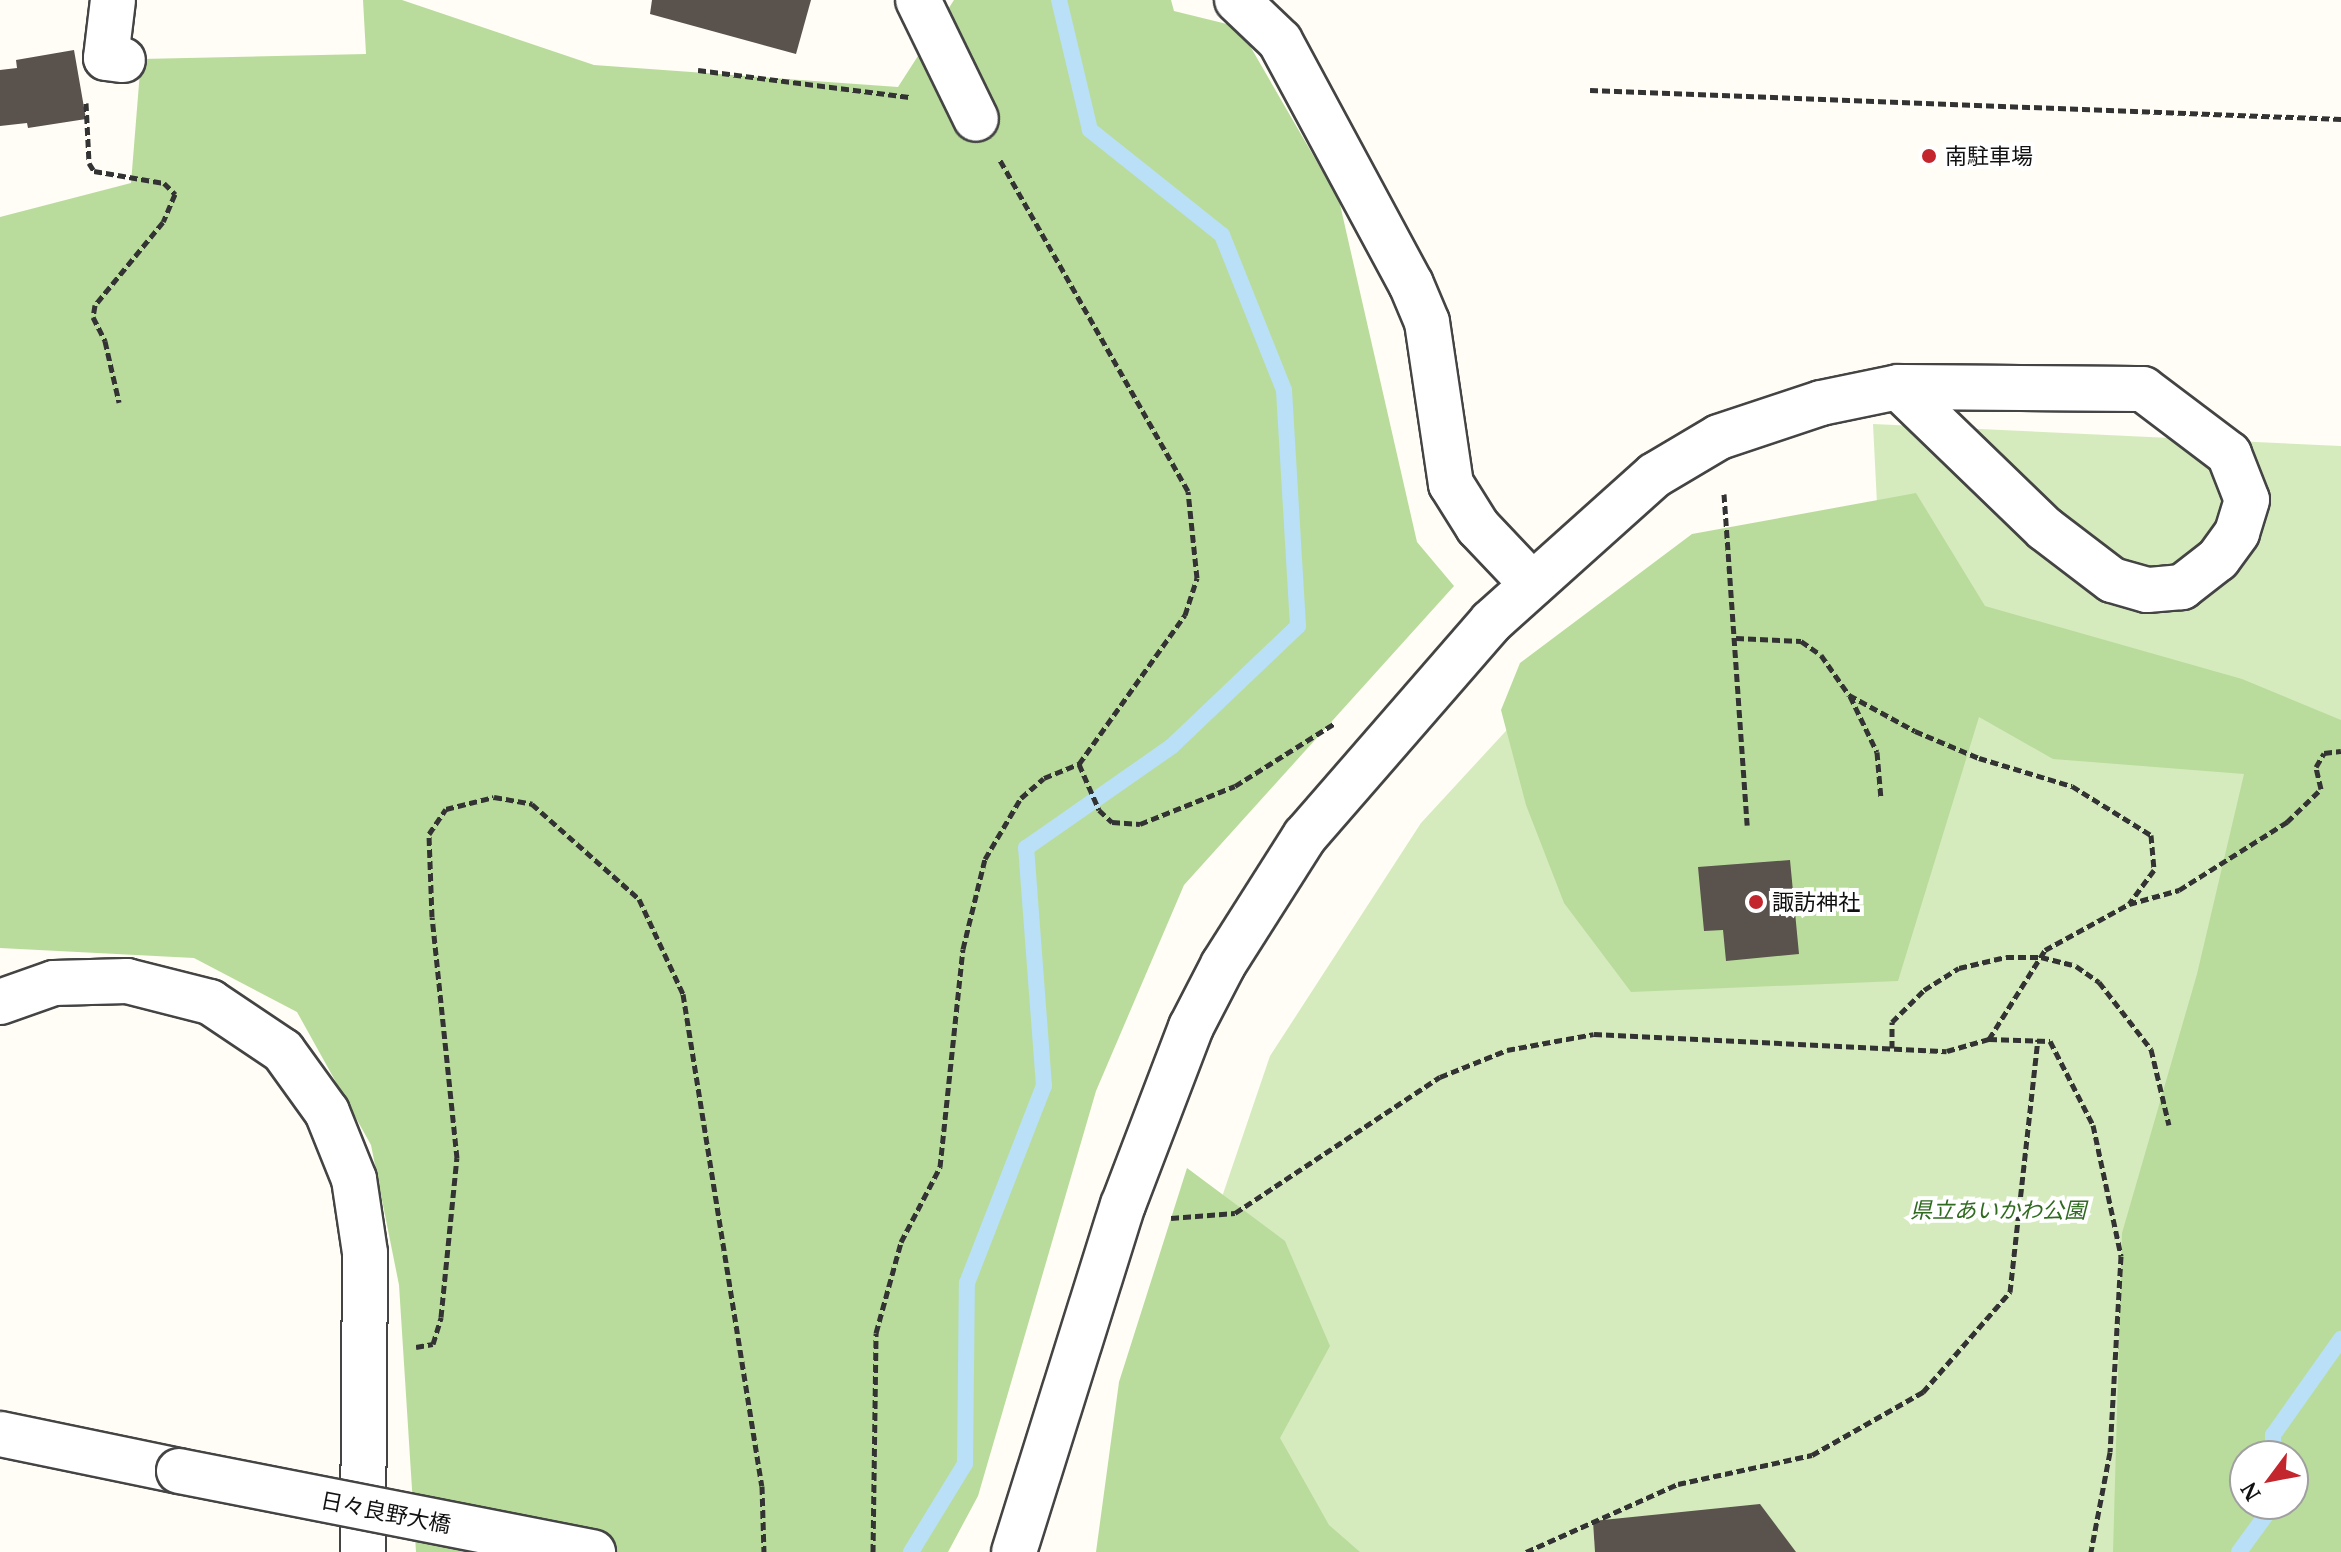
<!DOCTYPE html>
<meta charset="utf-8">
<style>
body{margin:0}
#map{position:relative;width:2341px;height:1552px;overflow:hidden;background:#fffdf5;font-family:"PT Serif","Noto Sans JP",serif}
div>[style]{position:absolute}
.green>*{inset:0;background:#d5ebbd}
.forest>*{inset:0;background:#b9dc9c}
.stream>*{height:16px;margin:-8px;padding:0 8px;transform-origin:8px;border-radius:8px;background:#b9e0f7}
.building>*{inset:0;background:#5a524d}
.path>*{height:5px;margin-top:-2.5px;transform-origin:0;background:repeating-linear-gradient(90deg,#333 0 8px,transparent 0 12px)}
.roads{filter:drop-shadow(2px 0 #444) drop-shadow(-2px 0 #444) drop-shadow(0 2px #444) drop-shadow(0 -2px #444)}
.minor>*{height:44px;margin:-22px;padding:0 22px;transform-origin:22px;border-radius:22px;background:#fff}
.bridges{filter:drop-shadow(2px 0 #444) drop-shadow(-2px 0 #444) drop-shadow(0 2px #444) drop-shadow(0 -2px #444)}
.minor-bridge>*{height:44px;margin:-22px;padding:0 22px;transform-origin:22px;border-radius:22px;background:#fff}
.dots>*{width:22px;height:22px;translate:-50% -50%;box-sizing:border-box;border:4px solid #fff;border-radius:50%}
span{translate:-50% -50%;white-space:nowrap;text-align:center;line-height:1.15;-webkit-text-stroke:8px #fff;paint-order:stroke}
.poi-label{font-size:22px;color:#111}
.left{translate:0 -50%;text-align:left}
.park-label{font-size:22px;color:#2f6b1f;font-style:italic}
.street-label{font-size:22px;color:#111}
.north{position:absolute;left:2229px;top:1440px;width:80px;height:80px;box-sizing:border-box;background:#fff;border:2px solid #a0a0a0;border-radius:50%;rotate:238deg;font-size:22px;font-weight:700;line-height:32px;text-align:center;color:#111}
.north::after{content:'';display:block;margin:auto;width:28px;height:36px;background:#c4262e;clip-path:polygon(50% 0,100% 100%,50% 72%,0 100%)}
</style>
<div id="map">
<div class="green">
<div style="clip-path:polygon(evenodd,1873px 424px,2341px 446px,2341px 1552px,1101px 1552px,1270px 1056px,1421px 823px,1647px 578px,1896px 884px,1873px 424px,2245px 1456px,2293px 1456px,2293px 1504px,2245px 1504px,2245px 1456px)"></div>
</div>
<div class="forest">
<div style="clip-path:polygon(363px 0,402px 0,594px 65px,898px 87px,954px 0,1171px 0,1174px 11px,1239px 27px,1339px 200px,1417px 542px,1454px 586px,1184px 885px,1096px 1091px,978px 1496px,948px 1552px,416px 1552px,399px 1285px,371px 1145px,297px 1012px,194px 958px,0 948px,0 217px,131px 183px,141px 59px,366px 54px)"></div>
<div style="clip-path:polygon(evenodd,1916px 493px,1985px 606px,2242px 679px,2341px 720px,2341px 1552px,2113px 1552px,2122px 1233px,2197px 974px,2244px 774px,2053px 759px,1979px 717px,1898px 981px,1631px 992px,1564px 903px,1526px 805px,1501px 710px,1520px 663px,1692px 534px,1916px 493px,2245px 1456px,2293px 1456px,2293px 1504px,2245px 1504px,2245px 1456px)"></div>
<div style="clip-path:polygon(1187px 1168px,1285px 1241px,1330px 1346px,1280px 1438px,1329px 1525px,1360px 1552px,1096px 1552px,1119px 1382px)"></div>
</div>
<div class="stream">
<div style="left:2273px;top:1456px;width:21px;rotate:-90deg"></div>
<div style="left:2273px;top:1435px;width:118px;rotate:-54.7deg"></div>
<div style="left:911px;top:1552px;width:103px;rotate:-58.5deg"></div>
<div style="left:965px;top:1464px;width:181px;rotate:-89.4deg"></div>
<div style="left:967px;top:1283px;width:212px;rotate:-68.7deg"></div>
<div style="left:1044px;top:1086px;width:239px;rotate:-94.3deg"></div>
<div style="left:1026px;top:848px;width:178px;rotate:-34.9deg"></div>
<div style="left:1172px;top:746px;width:174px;rotate:-43.6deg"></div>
<div style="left:1298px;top:626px;width:236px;rotate:-93.4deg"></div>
<div style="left:1284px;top:390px;width:167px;rotate:-111.8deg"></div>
<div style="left:1222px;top:235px;width:169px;rotate:-141.5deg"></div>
<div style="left:1090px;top:130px;width:134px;rotate:-103.4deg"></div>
<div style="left:2239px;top:1552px;width:59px;rotate:-53.9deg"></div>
</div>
<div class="building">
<div style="clip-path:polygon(652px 0,811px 0,796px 54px,650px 14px)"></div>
<div style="clip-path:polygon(74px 50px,86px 119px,28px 128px,27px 123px,0 126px,0 70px,17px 68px,16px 60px)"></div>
<div style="clip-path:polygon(1790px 860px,1799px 954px,1726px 961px,1723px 930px,1704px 931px,1698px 867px)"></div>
<div style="clip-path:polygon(1760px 1504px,1796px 1552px,1595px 1552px,1593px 1521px)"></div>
</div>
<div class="path">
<div style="left:698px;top:70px;width:213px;rotate:7.3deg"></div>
<div style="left:1590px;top:90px;width:752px;rotate:2.21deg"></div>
<div style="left:86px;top:103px;width:60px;rotate:87.1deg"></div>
<div style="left:89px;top:163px;width:9px;rotate:58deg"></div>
<div style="left:94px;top:171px;width:71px;rotate:9.7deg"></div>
<div style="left:164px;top:183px;width:16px;rotate:45deg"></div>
<div style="left:175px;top:194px;width:30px;rotate:113deg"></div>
<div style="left:163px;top:222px;width:107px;rotate:129.3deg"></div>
<div style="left:95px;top:305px;width:12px;rotate:99deg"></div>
<div style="left:93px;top:317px;width:27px;rotate:63deg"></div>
<div style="left:105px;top:341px;width:63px;rotate:77.1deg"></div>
<div style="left:1724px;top:494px;width:332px;rotate:86deg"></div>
<div style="left:1736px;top:638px;width:65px;rotate:2.6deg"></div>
<div style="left:1801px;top:641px;width:24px;rotate:35deg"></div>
<div style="left:1821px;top:655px;width:49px;rotate:55deg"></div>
<div style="left:1849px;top:695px;width:75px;rotate:28.6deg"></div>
<div style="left:1915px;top:731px;width:69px;rotate:22.9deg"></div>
<div style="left:1979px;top:758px;width:97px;rotate:16.8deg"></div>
<div style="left:2072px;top:786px;width:93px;rotate:31.8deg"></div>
<div style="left:2151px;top:835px;width:35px;rotate:85deg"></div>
<div style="left:2154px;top:870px;width:42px;rotate:126.3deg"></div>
<div style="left:1850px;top:696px;width:62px;rotate:64.3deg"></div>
<div style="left:1877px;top:752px;width:47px;rotate:85.1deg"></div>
<div style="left:1079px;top:764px;width:50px;rotate:66.5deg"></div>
<div style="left:1099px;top:810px;width:18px;rotate:43deg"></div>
<div style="left:1112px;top:822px;width:28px;rotate:4deg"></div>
<div style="left:1140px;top:824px;width:102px;rotate:-21.8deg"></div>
<div style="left:1235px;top:786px;width:118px;rotate:-32.2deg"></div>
<div style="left:1989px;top:1039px;width:105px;rotate:-57.8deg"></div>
<div style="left:2045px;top:950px;width:96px;rotate:-28.7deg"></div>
<div style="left:2129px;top:904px;width:52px;rotate:-15.6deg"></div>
<div style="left:2179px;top:890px;width:128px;rotate:-32.2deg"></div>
<div style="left:2287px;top:822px;width:47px;rotate:-44.1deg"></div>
<div style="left:2321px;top:789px;width:23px;rotate:-103deg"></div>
<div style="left:2316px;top:767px;width:16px;rotate:-60deg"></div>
<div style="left:2324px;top:753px;width:17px;rotate:-7deg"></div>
<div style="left:1892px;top:1048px;width:26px;rotate:-90deg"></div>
<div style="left:1892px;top:1022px;width:45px;rotate:-45deg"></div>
<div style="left:1924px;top:990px;width:41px;rotate:-32.2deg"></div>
<div style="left:1959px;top:968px;width:48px;rotate:-13.2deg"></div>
<div style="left:2006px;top:957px;width:35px"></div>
<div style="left:2041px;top:957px;width:36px;rotate:14deg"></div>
<div style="left:2076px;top:966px;width:28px;rotate:35deg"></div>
<div style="left:2099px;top:982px;width:85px;rotate:52.2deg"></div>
<div style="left:2151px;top:1049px;width:78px;rotate:76.7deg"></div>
<div style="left:1171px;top:1218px;width:64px;rotate:-4.5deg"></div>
<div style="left:1235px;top:1213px;width:246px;rotate:-33.6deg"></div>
<div style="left:1440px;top:1077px;width:72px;rotate:-21.9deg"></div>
<div style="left:1507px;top:1050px;width:88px;rotate:-10.4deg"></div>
<div style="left:1594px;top:1034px;width:353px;rotate:2.8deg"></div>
<div style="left:1947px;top:1051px;width:44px;rotate:-15.9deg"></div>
<div style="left:1989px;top:1039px;width:61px;rotate:1.9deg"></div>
<div style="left:2050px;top:1041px;width:94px;rotate:62.9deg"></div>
<div style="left:2093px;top:1125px;width:134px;rotate:77.9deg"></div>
<div style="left:2121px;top:1256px;width:196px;rotate:93.2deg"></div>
<div style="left:2110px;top:1452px;width:102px;rotate:100.8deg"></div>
<div style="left:416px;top:1347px;width:17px;rotate:-10deg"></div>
<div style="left:433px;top:1344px;width:28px;rotate:-73deg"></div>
<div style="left:441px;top:1317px;width:160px;rotate:-84.3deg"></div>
<div style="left:457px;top:1158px;width:242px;rotate:-95.9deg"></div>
<div style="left:432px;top:917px;width:83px;rotate:-92.1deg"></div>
<div style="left:429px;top:834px;width:30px;rotate:-56deg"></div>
<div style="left:446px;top:809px;width:49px;rotate:-14deg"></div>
<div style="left:494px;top:797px;width:39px;rotate:10deg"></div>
<div style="left:532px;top:804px;width:143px;rotate:41.6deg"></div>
<div style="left:639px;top:899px;width:105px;rotate:65.1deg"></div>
<div style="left:683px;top:994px;width:498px;rotate:80.9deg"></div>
<div style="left:762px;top:1486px;width:66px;rotate:88.3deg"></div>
<div style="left:873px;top:1552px;width:219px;rotate:-89.2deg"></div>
<div style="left:876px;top:1333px;width:94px;rotate:-74.6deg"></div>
<div style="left:901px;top:1242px;width:85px;rotate:-62.5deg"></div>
<div style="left:940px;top:1167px;width:219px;rotate:-84deg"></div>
<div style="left:963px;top:949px;width:93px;rotate:-76.3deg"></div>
<div style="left:985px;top:859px;width:71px;rotate:-59.5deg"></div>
<div style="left:1021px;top:798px;width:30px;rotate:-41deg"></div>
<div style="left:1044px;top:778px;width:38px;rotate:-22deg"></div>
<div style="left:1079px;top:764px;width:183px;rotate:-54.6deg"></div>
<div style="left:1185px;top:615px;width:39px;rotate:-72deg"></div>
<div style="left:1197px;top:578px;width:87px;rotate:-95.9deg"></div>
<div style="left:1188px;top:491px;width:381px;rotate:-119.6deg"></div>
<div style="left:1526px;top:1552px;width:167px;rotate:-24.1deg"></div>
<div style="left:1678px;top:1484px;width:137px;rotate:-12.2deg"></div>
<div style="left:1812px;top:1455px;width:128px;rotate:-29.6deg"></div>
<div style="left:1923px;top:1392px;width:133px;rotate:-49deg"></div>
<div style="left:2010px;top:1292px;width:254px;rotate:-83.7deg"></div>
</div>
<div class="roads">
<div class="minor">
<div style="left:113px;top:0;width:58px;rotate:96.9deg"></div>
<div style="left:106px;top:58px;width:17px;rotate:7deg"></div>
<div style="left:918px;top:0;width:132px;rotate:64deg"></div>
<div style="left:1237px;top:0;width:59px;rotate:43.6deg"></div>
<div style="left:1280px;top:41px;width:276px;rotate:61.7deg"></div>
<div style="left:1411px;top:284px;width:41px;rotate:67.2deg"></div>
<div style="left:1427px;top:322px;width:164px;rotate:81.6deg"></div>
<div style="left:1451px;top:484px;width:51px;rotate:57.9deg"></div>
<div style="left:1478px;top:527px;width:79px;rotate:46.5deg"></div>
<div style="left:0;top:1002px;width:57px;rotate:-19.4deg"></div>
<div style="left:54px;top:983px;width:73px;rotate:-1.6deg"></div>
<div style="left:127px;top:981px;width:86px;rotate:14.2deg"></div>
<div style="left:210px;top:1002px;width:88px;rotate:33.9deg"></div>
<div style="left:283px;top:1051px;width:75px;rotate:54.2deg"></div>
<div style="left:327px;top:1112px;width:72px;rotate:68.1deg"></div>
<div style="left:354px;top:1179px;width:75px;rotate:81.5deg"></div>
<div style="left:365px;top:1253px;width:299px;rotate:90.4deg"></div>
<div style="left:0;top:1434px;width:183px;rotate:11.7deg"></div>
<div style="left:1014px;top:1552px;width:364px;rotate:-72.6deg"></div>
<div style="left:1123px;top:1205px;width:191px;rotate:-69.1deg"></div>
<div style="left:1191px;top:1027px;width:70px;rotate:-62.7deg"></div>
<div style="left:1223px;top:965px;width:153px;rotate:-57.6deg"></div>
<div style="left:1305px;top:836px;width:284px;rotate:-49deg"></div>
<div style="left:1491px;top:622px;width:220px;rotate:-41.9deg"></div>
<div style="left:1655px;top:475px;width:74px;rotate:-30.7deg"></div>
<div style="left:1719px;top:437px;width:108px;rotate:-18.4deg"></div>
<div style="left:1821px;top:403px;width:79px;rotate:-11.7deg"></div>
<div style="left:1898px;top:387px;width:245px;rotate:0.5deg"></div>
<div style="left:2143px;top:389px;width:108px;rotate:37.1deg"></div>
<div style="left:2229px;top:454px;width:49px;rotate:68.6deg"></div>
<div style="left:2247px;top:500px;width:34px;rotate:107deg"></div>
<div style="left:2237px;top:533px;width:32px;rotate:126deg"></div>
<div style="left:2218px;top:559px;width:46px;rotate:142.1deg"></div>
<div style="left:2182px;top:587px;width:35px;rotate:175deg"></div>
<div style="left:2147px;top:590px;width:36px;rotate:-164deg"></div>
<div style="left:2112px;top:580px;width:84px;rotate:-142.7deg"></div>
<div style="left:2045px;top:529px;width:204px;rotate:-136deg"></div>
</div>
</div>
<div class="bridges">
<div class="minor-bridge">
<div style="left:179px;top:1471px;width:422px;rotate:11.1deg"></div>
</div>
</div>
<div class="dots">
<div style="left:1929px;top:156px;background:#c4262e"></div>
<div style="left:1756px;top:902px;background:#c4262e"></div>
</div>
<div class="poi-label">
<span class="left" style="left:1945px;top:156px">南駐車場</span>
<span class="left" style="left:1772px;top:902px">諏訪神社</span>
</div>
<div class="park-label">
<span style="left:1998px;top:1210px">県立あいかわ公園</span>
</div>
<div class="street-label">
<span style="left:386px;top:1512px;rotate:11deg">日々良野大橋</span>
</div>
<div class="north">N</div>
</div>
